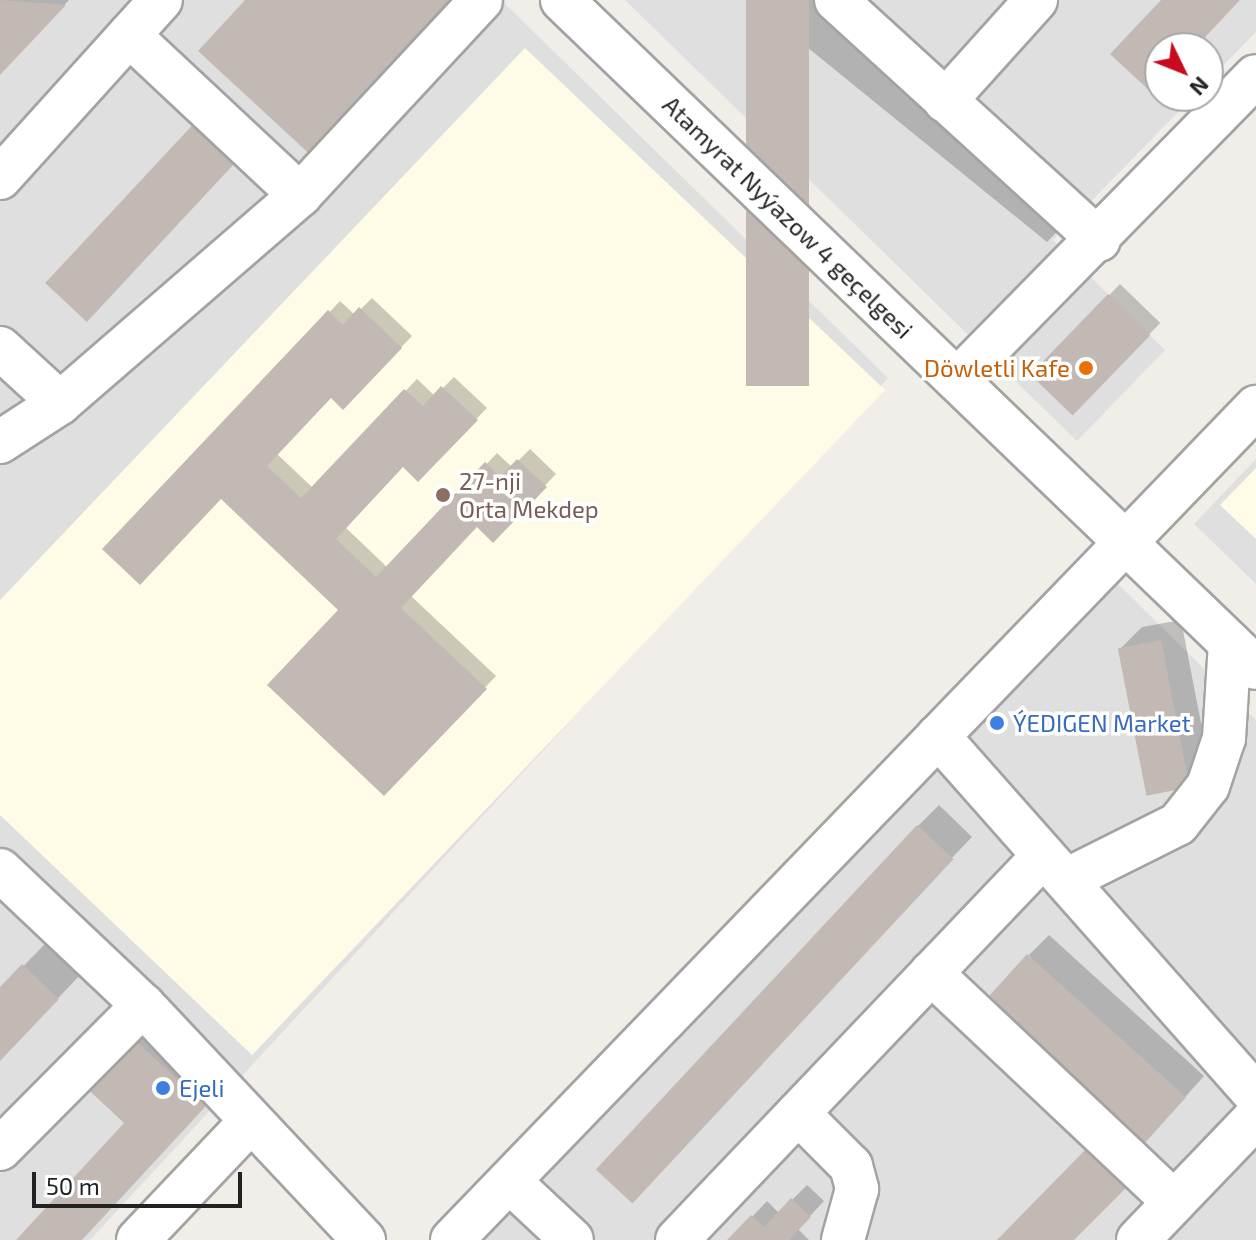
<!DOCTYPE html>
<meta charset="utf-8">
<style>
body{margin:0}
#map{position:relative;width:1256px;height:1240px;overflow:hidden;background:#f1eee9;font-family:"Exo 2",sans-serif}
div>[style]{position:absolute}
.residential>*{inset:0;background:#e0dfdf}
.education>*{inset:0;background:#fefbe6}
.shadow>*{inset:0;background:#0003;transform-origin:0 0}
.building>*{inset:0;background:#c2b9b5;transform-origin:0 0}
.roads{filter:drop-shadow(2px 0 #a3a3a3) drop-shadow(-2px 0 #a3a3a3) drop-shadow(0 2px #a3a3a3) drop-shadow(0 -2px #a3a3a3)}
.minor>*{height:42px;margin:-21px;padding:0 21px;transform-origin:21px;border-radius:21px;background:#fff}
.dots>*{width:22px;height:22px;translate:-50% -50%;box-sizing:border-box;border:4px solid #fff;border-radius:50%}
span{translate:-50% -50%;white-space:nowrap;text-align:center;line-height:1.15;-webkit-text-stroke:7px #fff;paint-order:stroke}
.street-label{font-size:24px;color:#222}
.food-label{font-size:24px;color:#c56008}
.right{translate:-100% -50%;text-align:right}
.education-label{font-size:24px;color:#785e54}
.left{translate:0 -50%;text-align:left}
.shop-label{font-size:24px;color:#366cbe}
.north{position:absolute;left:1144px;top:32px;width:80px;height:80px;box-sizing:border-box;background:#fff;border:2px solid #a7a7a7;border-radius:50%;rotate:133deg;font-size:22px;font-weight:700;line-height:32px;text-align:center;color:#222}
.north::after{content:'';display:block;margin:auto;width:28px;height:36px;background:#cb0921;clip-path:polygon(50% 0,100% 100%,50% 72%,0 100%)}
.scale{position:absolute;left:32px;top:1172px;width:210px;height:36px;box-sizing:border-box;border:4px solid #222;border-top:0;padding-left:10px;font-size:24px;line-height:28px;white-space:nowrap;color:#222;-webkit-text-stroke:6px #fff;paint-order:stroke}
</style>
<div id="map">
<div class="residential">
<div style="clip-path:polygon(0 0,501px 0,888px 378px,90px 1240px,0 1240px)"></div>
<div style="clip-path:polygon(625px 0,1256px 0,1256px 32px,1208px 81px,1208px 48px,1160px 48px,1160px 96px,1194px 96px,1053px 240px,1165px 350px,1077px 441px)"></div>
<div style="clip-path:polygon(1256px 459px,1256px 584px,1194px 524px)"></div>
<div style="clip-path:polygon(1113px 579px,1256px 720px,1256px 1240px,481px 1240px)"></div>
</div>
<div class="education">
<div style="clip-path:polygon(525px 48px,885px 390px,252px 1055px,0 815px,0 600px)"></div>
<div style="clip-path:polygon(1256px 468px,1256px 539px,1220px 505px)"></div>
</div>
<div class="shadow">
<div style="clip-path:polygon(0 0,69px 0,0 74px)"></div>
<div style="clip-path:polygon(749px 0,852px 0,1075px 213px,1047px 242px)"></div>
<div style="left:1120px;top:284px;width:56px;height:127px;rotate:44deg"></div>
<div style="clip-path:polygon(372px 298px,412px 336px,343px 408px,331px 396px,277px 454px,313px 488px,417px 379px,435px 396px,454px 377px,487px 408px,418px 479px,403px 465px,345px 527px,388px 568px,497px 453px,512px 467px,530px 449px,556px 474px,493px 540px,478px 524px,410px 595px,496px 676px,384px 793px,341px 610px,221px 497px,104px 549px,340px 301px,355px 315px)"></div>
<div style="clip-path:polygon(1181px 620px,1209px 764px,1188px 785px,1121px 648px,1142px 627px)"></div>
<div style="clip-path:polygon(939px 805px,972px 837px,647px 1175px,918px 826px)"></div>
<div style="clip-path:polygon(1049px 935px,1204px 1076px,1161px 1124px,1029px 955px)"></div>
<div style="clip-path:polygon(45px 944px,79px 976px,0 1060px,0 990px)"></div>
<div style="clip-path:polygon(146px 1010px,225px 1084px,81px 1240px,19px 1240px,127px 1123px,80px 1080px)"></div>
<div style="clip-path:polygon(807px 1185px,824px 1201px,798px 1229px,809px 1240px,730px 1240px,767px 1201px,779px 1213px)"></div>
</div>
<div class="building">
<div style="clip-path:polygon(0 0,66px 5px,0 75px)"></div>
<div style="clip-path:polygon(245px 0,463px 0,316px 160px,198px 51px)"></div>
<div style="left:746px;top:0;width:63px;height:386px"></div>
<div style="clip-path:polygon(1161px 0,1240px 0,1195px 48px,1160px 48px,1160px 85px,1152px 93px,1110px 54px)"></div>
<div style="left:200px;top:117px;width:57px;height:227px;rotate:43deg"></div>
<div style="left:1108px;top:294px;width:59px;height:112px;rotate:44deg"></div>
<div style="clip-path:polygon(359px 307px,402px 348px,343px 410px,331px 398px,267px 466px,301px 498px,404px 389px,423px 406px,441px 386px,478px 420px,418px 482px,403px 467px,336px 539px,376px 577px,485px 462px,500px 477px,517px 459px,547px 487px,493px 543px,477px 527px,401px 608px,487px 689px,384px 796px,267px 685px,338px 610px,221px 499px,140px 585px,102px 549px,328px 310px,343px 325px)"></div>
<div style="left:1161px;top:640px;width:150px;height:44px;rotate:79deg"></div>
<div style="left:917px;top:825px;width:50px;height:471px;rotate:43deg"></div>
<div style="left:1027px;top:954px;width:214px;height:66px;rotate:42deg"></div>
<div style="clip-path:polygon(22px 964px,59px 999px,0 1061px,0 987px)"></div>
<div style="clip-path:polygon(124px 1030px,206px 1106px,82px 1240px,16px 1240px,124px 1123px,78px 1080px)"></div>
<div style="clip-path:polygon(1087px 1148px,1127px 1187px,1074px 1240px,997px 1240px)"></div>
<div style="clip-path:polygon(791px 1198px,811px 1217px,789px 1240px,727px 1240px,751px 1215px,764px 1227px)"></div>
</div>
<div class="roads">
<div class="minor">
<div style="left:562px;top:0;width:963px;rotate:43.91deg"></div>
<div style="left:836px;top:0;width:356px;rotate:42.4deg"></div>
<div style="left:129px;top:35px;width:234px;rotate:43.1deg"></div>
<div style="left:945px;top:101px;width:136px;rotate:-48deg"></div>
<div style="left:0;top:178px;width:240px;rotate:-47.9deg"></div>
<div style="left:0;top:348px;width:81px;rotate:42.5deg"></div>
<div style="left:957px;top:380px;width:426px;rotate:-45.5deg"></div>
<div style="left:0;top:442px;width:72px;rotate:-33deg"></div>
<div style="left:60px;top:403px;width:318px;rotate:-40.9deg"></div>
<div style="left:300px;top:195px;width:266px;rotate:-47.1deg"></div>
<div style="left:938px;top:736px;width:480px;rotate:48.5deg"></div>
<div style="left:0;top:870px;width:197px;rotate:43.4deg"></div>
<div style="left:143px;top:1005px;width:323px;rotate:46.8deg"></div>
<div style="left:1068px;top:879px;width:123px;rotate:-26.6deg"></div>
<div style="left:1178px;top:824px;width:48px;rotate:-51.7deg"></div>
<div style="left:1208px;top:786px;width:51px;rotate:-71.6deg"></div>
<div style="left:1224px;top:738px;width:95px;rotate:-86.4deg"></div>
<div style="left:931px;top:973px;width:334px;rotate:43.3deg"></div>
<div style="left:798px;top:1113px;width:75px;rotate:45deg"></div>
<div style="left:851px;top:1166px;width:24px;rotate:75deg"></div>
<div style="left:857px;top:1189px;width:53px;rotate:105.4deg"></div>
<div style="left:0;top:1149px;width:203px;rotate:-45.2deg"></div>
<div style="left:509px;top:1181px;width:86px;rotate:43.1deg"></div>
<div style="left:138px;top:1240px;width:161px;rotate:-46.5deg"></div>
<div style="left:452px;top:1240px;width:1158px;rotate:-46.01deg"></div>
<div style="left:677px;top:1240px;width:530px;rotate:-46.37deg"></div>
<div style="left:1138px;top:1240px;width:170px;rotate:-46.2deg"></div>
</div>
</div>
<div class="dots">
<div style="left:1086px;top:368px;background:#e8710a"></div>
<div style="left:443px;top:495px;background:#8d6e63"></div>
<div style="left:997px;top:723px;background:#3f7fe0"></div>
<div style="left:163px;top:1088px;background:#3f7fe0"></div>
</div>
<div class="street-label">
<span style="left:788px;top:217px;rotate:44deg">Atamyrat Nyýazow 4 geçelgesi</span>
</div>
<div class="food-label">
<span class="right" style="left:1070px;top:368px">Döwletli Kafe</span>
</div>
<div class="education-label">
<span class="left" style="left:459px;top:495px">27-nji<br>Orta Mekdep</span>
</div>
<div class="shop-label">
<span class="left" style="left:1013px;top:723px">ÝEDIGEN Market</span>
<span class="left" style="left:179px;top:1088px">Ejeli</span>
</div>
<div class="north">N</div>
<div class="scale">50 m</div>
</div>
